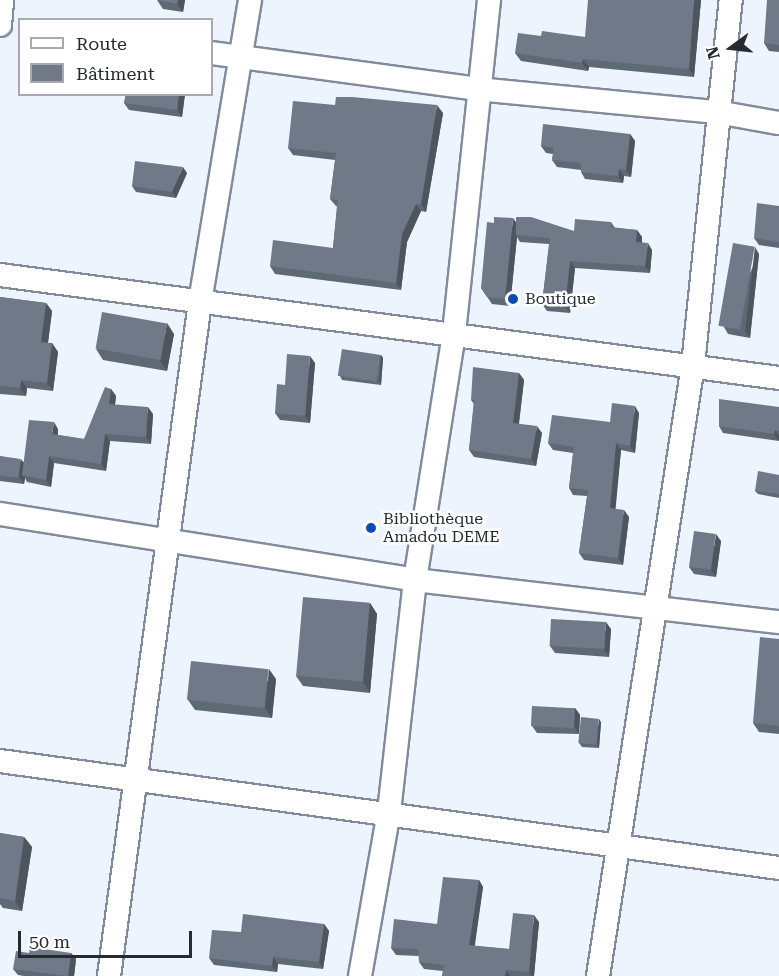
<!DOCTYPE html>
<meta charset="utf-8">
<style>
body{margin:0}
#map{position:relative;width:779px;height:976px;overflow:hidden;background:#edf4fe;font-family:"Roboto Serif",serif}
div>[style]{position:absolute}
.roads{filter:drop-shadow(2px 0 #818b9b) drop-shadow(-2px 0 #818b9b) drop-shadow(0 2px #818b9b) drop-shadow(0 -2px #818b9b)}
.minor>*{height:22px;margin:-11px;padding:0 11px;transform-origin:11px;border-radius:11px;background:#fff}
.wall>*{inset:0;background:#5f6875}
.shaded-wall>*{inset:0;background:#4e555f}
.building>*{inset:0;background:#6f7988;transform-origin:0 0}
.dots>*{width:16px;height:16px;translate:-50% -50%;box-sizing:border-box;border:3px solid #fff;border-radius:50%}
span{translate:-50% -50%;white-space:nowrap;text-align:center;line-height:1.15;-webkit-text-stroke:5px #fff;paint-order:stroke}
.poi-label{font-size:16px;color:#272b31}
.left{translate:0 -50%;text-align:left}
.legend{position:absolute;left:18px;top:18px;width:195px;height:78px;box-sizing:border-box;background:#fff;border:2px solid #a9aaad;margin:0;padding:8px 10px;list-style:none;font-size:18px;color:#272b31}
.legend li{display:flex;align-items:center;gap:12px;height:30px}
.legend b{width:30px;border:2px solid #a9aaad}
.north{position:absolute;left:701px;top:18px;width:60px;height:60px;-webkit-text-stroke:4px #fff;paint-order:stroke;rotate:255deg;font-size:16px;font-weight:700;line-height:24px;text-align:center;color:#272b31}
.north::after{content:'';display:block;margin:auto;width:21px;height:27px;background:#272b31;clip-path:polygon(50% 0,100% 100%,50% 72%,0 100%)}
.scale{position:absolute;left:18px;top:931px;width:174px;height:27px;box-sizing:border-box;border:3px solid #272b31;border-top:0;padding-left:8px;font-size:18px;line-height:21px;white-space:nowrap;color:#272b31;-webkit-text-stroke:4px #fff;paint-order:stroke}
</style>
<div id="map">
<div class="roads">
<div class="minor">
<div style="left:0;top:25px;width:25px;rotate:-85deg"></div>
<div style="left:212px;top:53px;width:267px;rotate:7.7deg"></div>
<div style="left:477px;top:89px;width:241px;rotate:5.5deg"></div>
<div style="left:717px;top:112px;width:63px;rotate:10.1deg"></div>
<div style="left:0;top:275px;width:786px;rotate:7.53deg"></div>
<div style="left:0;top:514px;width:420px;rotate:9deg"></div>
<div style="left:415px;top:580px;width:366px;rotate:6.6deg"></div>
<div style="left:0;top:761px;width:786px;rotate:7.82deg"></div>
<div style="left:109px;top:976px;width:680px;rotate:-82.31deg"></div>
<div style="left:200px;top:302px;width:306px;rotate:-80.6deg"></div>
<div style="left:360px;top:976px;width:167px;rotate:-80deg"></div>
<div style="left:389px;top:812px;width:233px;rotate:-83.6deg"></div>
<div style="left:415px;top:580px;width:250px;rotate:-81deg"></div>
<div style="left:454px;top:333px;width:335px;rotate:-84deg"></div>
<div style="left:598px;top:976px;width:618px;rotate:-81.16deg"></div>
<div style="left:693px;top:365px;width:367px;rotate:-84.1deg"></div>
</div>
</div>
<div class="wall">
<div style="clip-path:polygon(157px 0,185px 0,183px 12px,163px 9px)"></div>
<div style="clip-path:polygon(701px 0,694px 77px,589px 67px,588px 71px,521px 61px,515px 53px,541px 36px,585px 37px)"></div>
<div style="clip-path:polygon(779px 0,779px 52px,769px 51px,764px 43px)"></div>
<div style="clip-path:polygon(126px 94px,185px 94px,182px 117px,129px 110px,124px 103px)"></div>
<div style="clip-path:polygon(335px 105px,443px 113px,426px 212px,421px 211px,407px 242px,401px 290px,275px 274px,270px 266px,333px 248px,337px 206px,336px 206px,330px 199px,335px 160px,293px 155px,288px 148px)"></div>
<div style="clip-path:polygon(630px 134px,635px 141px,631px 177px,624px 176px,623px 183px,585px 179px,581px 172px,581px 170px,557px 167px,552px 160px,553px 154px,546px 153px,541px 146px)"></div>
<div style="clip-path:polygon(187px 173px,176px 198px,136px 192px,132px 186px)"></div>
<div style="clip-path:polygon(779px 206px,779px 248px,759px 245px,754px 238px)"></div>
<div style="clip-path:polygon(516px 222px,574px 231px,611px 222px,615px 228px,637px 230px,642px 237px,642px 242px,652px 250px,650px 273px,575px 268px,570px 313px,547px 311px,542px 304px,549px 244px,520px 242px,517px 237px,510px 306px,492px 304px,481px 288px)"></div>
<div style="clip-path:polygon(759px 254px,750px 338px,728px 334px,724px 327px)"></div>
<div style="clip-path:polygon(0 297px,46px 303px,52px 311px,48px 343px,52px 343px,58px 352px,53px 391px,27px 388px,26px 396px,0 394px)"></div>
<div style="clip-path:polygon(174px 334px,167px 371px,103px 360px,96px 349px)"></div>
<div style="clip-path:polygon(381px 355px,383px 358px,381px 385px,342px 380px,340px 376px)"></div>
<div style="clip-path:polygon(315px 363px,310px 423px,280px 420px,275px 413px,285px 385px)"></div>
<div style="clip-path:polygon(519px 373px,524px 380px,519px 424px,542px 433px,536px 466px,474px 457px,469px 450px,474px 404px,471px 400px)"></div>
<div style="clip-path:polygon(111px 389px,116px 396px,115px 405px,153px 414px,151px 444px,110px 441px,106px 471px,54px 463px,51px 487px,27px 482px,25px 478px,24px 484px,0 481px,0 456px,24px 462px,58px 429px,58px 435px,84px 439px)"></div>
<div style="clip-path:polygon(779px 407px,779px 441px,723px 433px,719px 426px)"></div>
<div style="clip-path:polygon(639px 413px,635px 453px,621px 450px,615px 509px,629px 517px,623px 565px,584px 560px,579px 553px,587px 496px,573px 495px,569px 488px,573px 453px,553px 450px,548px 443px)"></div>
<div style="clip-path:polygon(779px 475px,779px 498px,758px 494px,755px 491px)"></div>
<div style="clip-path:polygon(721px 541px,716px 577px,694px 574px,689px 567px)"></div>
<div style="clip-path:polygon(370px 603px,377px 614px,370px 693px,303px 686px,296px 676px)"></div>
<div style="clip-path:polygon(611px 629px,609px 657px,555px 653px,550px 646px)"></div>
<div style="clip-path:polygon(779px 639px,779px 734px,759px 732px,753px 723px)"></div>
<div style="clip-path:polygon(276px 679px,272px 718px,195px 710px,188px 700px)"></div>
<div style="clip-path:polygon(575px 708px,580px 715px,579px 734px,537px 733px,532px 726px)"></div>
<div style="clip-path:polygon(601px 722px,599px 748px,582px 747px,579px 743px)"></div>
<div style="clip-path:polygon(0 833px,24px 837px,32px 847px,22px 911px,3px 908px,0 904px)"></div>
<div style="clip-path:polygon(479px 880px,483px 887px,474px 946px,509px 949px,539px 922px,534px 976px,442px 976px,443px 971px,424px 969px,419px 962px,419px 956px,396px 955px,391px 948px,437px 924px)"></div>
<div style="clip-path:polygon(324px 924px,329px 931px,323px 969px,278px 964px,277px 972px,214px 965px,209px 958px,241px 932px)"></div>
<div style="clip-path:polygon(29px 953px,71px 953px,76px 959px,74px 976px,24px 976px,18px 975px,13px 969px)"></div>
</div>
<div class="shaded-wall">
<div style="clip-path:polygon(178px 0,185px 0,183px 12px,177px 4px)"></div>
<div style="clip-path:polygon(694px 0,701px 0,694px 77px,689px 69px)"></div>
<div style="clip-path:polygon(583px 59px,589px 67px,588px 71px,582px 63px)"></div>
<div style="clip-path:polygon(179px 94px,185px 94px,182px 117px,177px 110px)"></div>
<div style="clip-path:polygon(437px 105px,443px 113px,426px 212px,421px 204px)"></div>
<div style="clip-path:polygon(630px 134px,635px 141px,631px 177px,626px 170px)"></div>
<div style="clip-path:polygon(183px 167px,187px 173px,176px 198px,172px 192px)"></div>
<div style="clip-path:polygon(619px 169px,624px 176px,623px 183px,618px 176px)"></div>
<div style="clip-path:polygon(416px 204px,421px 211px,407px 242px,401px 290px,396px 283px,402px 234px)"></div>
<div style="clip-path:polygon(513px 218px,518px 225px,516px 235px,517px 237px,510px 306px,505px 299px)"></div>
<div style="clip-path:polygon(637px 230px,642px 237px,641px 249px,636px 242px)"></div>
<div style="clip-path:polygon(648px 243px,652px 250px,650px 273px,645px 266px)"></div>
<div style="clip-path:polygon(755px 247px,759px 254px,750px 338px,745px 331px)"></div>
<div style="clip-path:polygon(570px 261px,575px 268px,570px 313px,565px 306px)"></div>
<div style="clip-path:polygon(46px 303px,52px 311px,47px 350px,41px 342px)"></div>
<div style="clip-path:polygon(167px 323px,174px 334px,167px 371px,160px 361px)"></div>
<div style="clip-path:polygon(52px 343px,58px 352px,53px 391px,47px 383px)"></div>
<div style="clip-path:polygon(381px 355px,383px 358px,381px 385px,379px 381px)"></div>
<div style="clip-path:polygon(310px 356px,315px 363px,310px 423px,305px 416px)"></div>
<div style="clip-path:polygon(519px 373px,524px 380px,518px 430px,513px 423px)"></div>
<div style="clip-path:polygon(21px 380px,27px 388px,26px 396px,20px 388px)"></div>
<div style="clip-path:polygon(111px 389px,116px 396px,114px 411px,109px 404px)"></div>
<div style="clip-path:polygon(635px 406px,639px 413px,635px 453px,630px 446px)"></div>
<div style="clip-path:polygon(148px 407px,153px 414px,151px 444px,146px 437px)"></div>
<div style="clip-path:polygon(54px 422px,58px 429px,57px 441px,52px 434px)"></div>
<div style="clip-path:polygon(537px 426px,542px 433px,536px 466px,531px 459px)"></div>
<div style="clip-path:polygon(775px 430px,779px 436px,779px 441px,774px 434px)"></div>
<div style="clip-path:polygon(105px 434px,110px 441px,106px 471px,101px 464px)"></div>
<div style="clip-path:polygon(616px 443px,621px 450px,615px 515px,610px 508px)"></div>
<div style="clip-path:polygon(49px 456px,54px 463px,51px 487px,46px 480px)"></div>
<div style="clip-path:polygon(21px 459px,26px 466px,22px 475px,25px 478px,24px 484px,19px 477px)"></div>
<div style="clip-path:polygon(624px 510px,629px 517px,623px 565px,618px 558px)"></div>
<div style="clip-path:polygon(716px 534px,721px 541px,716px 577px,711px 570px)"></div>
<div style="clip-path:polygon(370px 603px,377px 614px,370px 693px,363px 682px)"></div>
<div style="clip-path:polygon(606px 622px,611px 629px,609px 657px,604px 650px)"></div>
<div style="clip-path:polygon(269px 669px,276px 679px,272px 718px,265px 708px)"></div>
<div style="clip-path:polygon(575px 708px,580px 715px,579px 734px,574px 727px)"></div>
<div style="clip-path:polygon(599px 719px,601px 722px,599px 748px,597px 744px)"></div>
<div style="clip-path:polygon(24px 837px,32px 847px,22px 911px,15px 901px)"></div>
<div style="clip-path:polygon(479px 880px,483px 887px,474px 952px,469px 945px)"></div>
<div style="clip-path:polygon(534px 915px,539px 922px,534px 976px,532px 976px,529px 972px)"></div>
<div style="clip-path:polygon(324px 924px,329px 931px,323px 969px,319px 962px)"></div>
<div style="clip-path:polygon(71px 953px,76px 959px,74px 976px,68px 976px)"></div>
<div style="clip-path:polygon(273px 957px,278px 964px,277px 972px,272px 966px)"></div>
<div style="clip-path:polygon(506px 970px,510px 976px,505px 976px)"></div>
</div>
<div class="building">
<div style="clip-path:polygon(157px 0,178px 0,177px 4px)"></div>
<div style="clip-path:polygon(588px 0,694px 0,689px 69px,583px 59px,582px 63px,515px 53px,518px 33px,541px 36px,542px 31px,585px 37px)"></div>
<div style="clip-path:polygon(767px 0,779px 0,779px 45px,764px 43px)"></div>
<div style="clip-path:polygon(126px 94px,179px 94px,177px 110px,124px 103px)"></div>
<div style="clip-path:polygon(336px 97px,352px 97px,437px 105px,421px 204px,416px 204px,402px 234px,396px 283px,270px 266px,273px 240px,333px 248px,338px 200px,330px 199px,336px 153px,288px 148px,293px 101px,335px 105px)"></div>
<div style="clip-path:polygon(543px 124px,630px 134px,626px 170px,619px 169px,618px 176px,581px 172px,581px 163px,552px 160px,554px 148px,541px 146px)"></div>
<div style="clip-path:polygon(135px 161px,183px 167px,172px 192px,132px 186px)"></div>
<div style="clip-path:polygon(757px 203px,779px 206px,779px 242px,754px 238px)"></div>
<div style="clip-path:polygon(494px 217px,513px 218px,505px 299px,487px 297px,481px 288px,487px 222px,494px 223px)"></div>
<div style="clip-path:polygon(516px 217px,531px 217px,574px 231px,575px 219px,611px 222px,611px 227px,637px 230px,636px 242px,648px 243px,645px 266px,570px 261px,565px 306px,542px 304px,550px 238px,516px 235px)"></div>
<div style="left:733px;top:243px;width:22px;height:84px;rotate:10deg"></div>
<div style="clip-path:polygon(0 297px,46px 303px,41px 342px,52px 343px,47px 383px,21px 380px,20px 388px,0 386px)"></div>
<div style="left:102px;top:312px;width:66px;height:37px;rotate:10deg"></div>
<div style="left:342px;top:349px;width:39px;height:27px;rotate:9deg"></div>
<div style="clip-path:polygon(287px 354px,310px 356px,305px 416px,275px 413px,277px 384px,285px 385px)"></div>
<div style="clip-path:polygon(473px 367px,519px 373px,513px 423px,537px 426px,531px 459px,469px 450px,474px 400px,471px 400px)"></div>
<div style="clip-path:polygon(105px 387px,111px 389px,109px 404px,148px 407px,146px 437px,105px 434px,101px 464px,49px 456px,46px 480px,22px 475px,29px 420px,54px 422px,52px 434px,84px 439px)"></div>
<div style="clip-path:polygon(719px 399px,779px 407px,779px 431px,775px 430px,774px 434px,719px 426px)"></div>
<div style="clip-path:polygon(612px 403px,635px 406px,630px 446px,616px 443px,610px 508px,624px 510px,618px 558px,579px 553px,588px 490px,569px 488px,574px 447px,548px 443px,552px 415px,610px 422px)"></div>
<div style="left:0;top:456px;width:21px;height:19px;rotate:8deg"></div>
<div style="clip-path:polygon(758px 471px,779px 475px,779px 494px,755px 491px)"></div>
<div style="left:694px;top:531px;width:22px;height:36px;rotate:8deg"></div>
<div style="left:303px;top:597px;width:67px;height:79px;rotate:5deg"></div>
<div style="left:551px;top:619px;width:55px;height:27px;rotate:3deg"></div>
<div style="clip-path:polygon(760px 637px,779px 639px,779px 726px,753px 723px)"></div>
<div style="left:191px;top:661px;width:78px;height:39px;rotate:6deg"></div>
<div style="left:532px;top:706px;width:43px;height:20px;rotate:3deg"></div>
<div style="left:581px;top:717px;width:18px;height:26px;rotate:6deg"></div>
<div style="clip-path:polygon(0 833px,24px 837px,15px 901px,0 898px)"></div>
<div style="clip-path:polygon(443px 877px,479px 880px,469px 945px,509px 949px,513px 913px,534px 915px,529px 972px,506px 970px,505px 976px,442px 976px,444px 965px,419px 962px,418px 949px,391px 948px,394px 919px,437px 924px)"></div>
<div style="clip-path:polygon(243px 914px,324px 924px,319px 962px,273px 957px,272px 966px,209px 958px,212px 930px,241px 932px)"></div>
<div style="clip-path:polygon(30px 947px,71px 953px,68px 976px,13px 969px,16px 951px,29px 953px)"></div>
</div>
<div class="dots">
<div style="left:513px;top:299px;background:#084db7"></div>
<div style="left:371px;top:528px;background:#084db7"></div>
</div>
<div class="poi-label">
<span class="left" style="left:525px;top:299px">Boutique</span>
<span class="left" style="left:383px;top:528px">Bibliothèque<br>Amadou DEME</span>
</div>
<ul class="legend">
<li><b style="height:8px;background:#fff"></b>Route</li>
<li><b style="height:16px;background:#6f7988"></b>Bâtiment</li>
</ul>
<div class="north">N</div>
<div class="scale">50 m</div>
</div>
